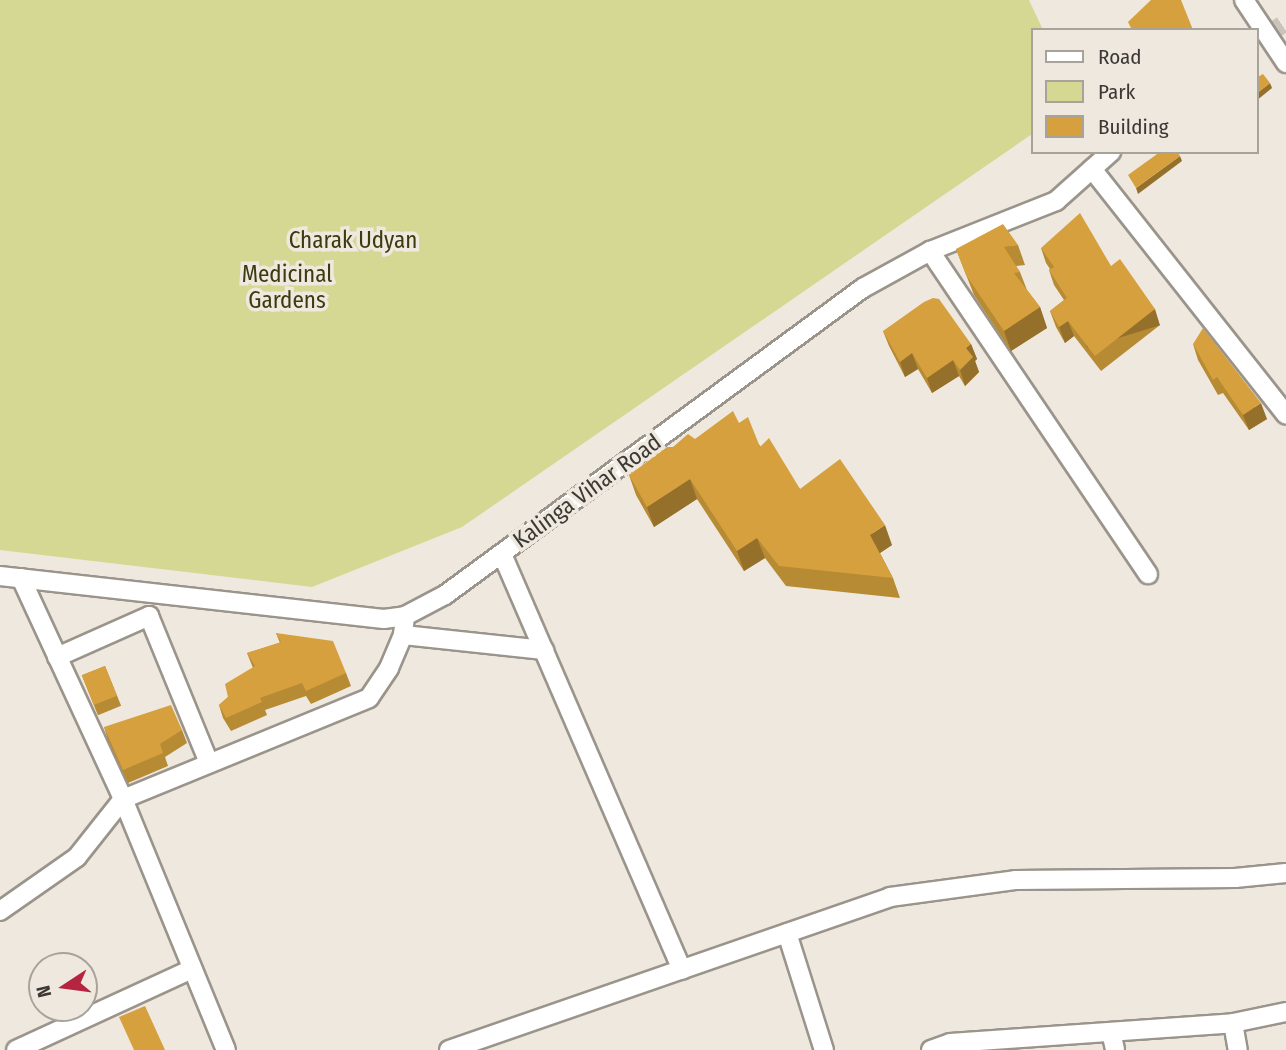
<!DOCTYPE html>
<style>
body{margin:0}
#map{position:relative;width:1286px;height:1050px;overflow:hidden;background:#eee8de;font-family:"Fira Sans Condensed",sans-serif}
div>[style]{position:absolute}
.green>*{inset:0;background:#d4d892}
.minor-tunnel>*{height:18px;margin-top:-9px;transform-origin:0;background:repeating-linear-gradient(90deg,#cac5bc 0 18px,transparent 0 27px)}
.roads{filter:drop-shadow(2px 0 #9a948b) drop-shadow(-2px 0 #9a948b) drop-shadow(0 2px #9a948b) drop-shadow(0 -2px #9a948b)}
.minor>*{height:18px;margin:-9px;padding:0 9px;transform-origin:9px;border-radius:9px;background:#fff}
.wall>*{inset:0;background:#b78a34;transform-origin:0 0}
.shaded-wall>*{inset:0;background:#95702b;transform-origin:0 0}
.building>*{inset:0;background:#d5a03d;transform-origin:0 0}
span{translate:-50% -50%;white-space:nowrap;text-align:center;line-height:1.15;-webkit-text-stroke:7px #eee8de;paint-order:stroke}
.park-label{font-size:23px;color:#3a3b0f}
.street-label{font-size:23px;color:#3c3935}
.legend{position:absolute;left:1031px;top:28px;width:228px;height:126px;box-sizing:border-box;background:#eee8de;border:2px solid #a7a29a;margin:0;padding:9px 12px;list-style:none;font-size:21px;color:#3c3935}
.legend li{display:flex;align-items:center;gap:14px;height:35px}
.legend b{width:35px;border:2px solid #a7a29a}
.north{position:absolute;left:28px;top:952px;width:70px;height:70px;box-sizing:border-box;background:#eee8de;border:2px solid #a7a29a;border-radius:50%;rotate:257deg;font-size:19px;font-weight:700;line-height:28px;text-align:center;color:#3c3935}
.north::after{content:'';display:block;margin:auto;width:24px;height:32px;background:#b62540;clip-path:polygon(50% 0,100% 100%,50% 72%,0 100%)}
</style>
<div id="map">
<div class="green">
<div style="clip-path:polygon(0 0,1029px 0,1043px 30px,1032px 30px,1032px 134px,462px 527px,312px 587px,0 550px)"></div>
</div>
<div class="minor-tunnel">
<div style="left:1267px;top:35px;width:23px;rotate:-34deg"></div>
</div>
<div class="roads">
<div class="minor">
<div style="left:1244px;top:0;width:76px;rotate:56.3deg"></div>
<div style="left:1092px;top:169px;width:313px;rotate:51.7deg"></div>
<div style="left:930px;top:251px;width:390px;rotate:56deg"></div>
<div style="left:502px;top:554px;width:453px;rotate:66.6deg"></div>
<div style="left:0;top:576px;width:386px;rotate:6.4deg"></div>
<div style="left:384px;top:619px;width:21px;rotate:-8deg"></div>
<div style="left:405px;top:616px;width:45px;rotate:-27.7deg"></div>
<div style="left:445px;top:595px;width:519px;rotate:-36.3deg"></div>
<div style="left:863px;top:288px;width:77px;rotate:-28.9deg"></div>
<div style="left:930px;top:251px;width:136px;rotate:-21.6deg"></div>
<div style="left:1056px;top:201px;width:74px;rotate:-41.7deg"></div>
<div style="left:21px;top:578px;width:243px;rotate:65.2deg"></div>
<div style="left:123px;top:799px;width:271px;rotate:67.7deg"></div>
<div style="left:403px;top:635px;width:142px;rotate:6.1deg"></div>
<div style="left:57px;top:657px;width:101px;rotate:-24deg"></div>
<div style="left:149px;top:616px;width:159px;rotate:67.8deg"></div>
<div style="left:0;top:911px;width:94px;rotate:-35deg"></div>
<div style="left:77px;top:857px;width:74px;rotate:-51.6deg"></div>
<div style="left:123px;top:799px;width:266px;rotate:-22.3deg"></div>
<div style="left:369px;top:698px;width:36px;rotate:-56deg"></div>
<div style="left:389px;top:668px;width:36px;rotate:-67deg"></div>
<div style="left:403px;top:635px;width:19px;rotate:-84deg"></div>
<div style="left:787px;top:933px;width:123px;rotate:72.5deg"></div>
<div style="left:1233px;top:1023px;width:27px;rotate:80deg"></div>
<div style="left:1111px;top:1032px;width:18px;rotate:77deg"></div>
<div style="left:16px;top:1050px;width:194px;rotate:-24.7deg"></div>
<div style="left:449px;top:1050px;width:467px;rotate:-19.1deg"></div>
<div style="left:890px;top:897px;width:126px;rotate:-7.7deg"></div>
<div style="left:1015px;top:880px;width:220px;rotate:-0.5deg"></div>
<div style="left:1235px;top:878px;width:51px;rotate:-5.6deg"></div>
<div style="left:931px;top:1050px;width:20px;rotate:-20deg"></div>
<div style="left:950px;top:1043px;width:284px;rotate:-4deg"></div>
<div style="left:1233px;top:1023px;width:54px;rotate:-11.7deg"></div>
</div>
</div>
<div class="wall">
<div style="clip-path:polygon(1018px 245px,1025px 265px,1016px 266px,1020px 272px,1027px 290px,1040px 307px,1047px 328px,1011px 351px,974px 295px,956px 249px)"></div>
<div style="clip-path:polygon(1041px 248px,1111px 266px,1160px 325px,1101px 371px,1074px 336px,1065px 343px,1056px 327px,1050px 311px,1064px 300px,1054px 285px,1049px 270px,1050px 269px,1046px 263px)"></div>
<div style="clip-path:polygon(883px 331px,971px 344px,977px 359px,975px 361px,979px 372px,965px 386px,959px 376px,932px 393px,918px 369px,905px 377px,889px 346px)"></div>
<div style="clip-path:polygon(1193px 344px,1267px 419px,1249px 430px,1223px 393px,1218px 395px,1198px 360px)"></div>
<div style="clip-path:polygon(739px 423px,800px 489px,892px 545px,880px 553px,893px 578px,900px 598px,786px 586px,765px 558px,744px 571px,697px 499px,654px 527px,636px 495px,629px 475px,673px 447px)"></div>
<div style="clip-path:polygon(276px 633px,346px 673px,351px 686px,311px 704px,306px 696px,265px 710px,267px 715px,231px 731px,223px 718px,219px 705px,228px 697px,253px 668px,247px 653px,280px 643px)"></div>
<div style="left:105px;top:666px;width:43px;height:25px;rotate:68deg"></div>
<div style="clip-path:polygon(104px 727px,182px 730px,187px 743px,165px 757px,168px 766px,128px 783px,108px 740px)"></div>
</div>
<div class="shaded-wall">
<div style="clip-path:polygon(1270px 83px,1272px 88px,1256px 101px,1256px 94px)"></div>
<div style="clip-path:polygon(1180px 156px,1182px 161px,1138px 194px,1136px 188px)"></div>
<div style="clip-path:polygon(1040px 307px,1047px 328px,1011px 351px,1004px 331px)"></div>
<div style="left:1155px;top:309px;width:17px;height:76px;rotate:73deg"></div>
<div style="clip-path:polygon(1068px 321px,1074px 336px,1065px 343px,1059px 327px)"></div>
<div style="clip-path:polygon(971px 344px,977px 359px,975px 361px,979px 372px,965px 386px,960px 370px,966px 348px)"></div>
<div style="clip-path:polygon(912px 353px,918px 369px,905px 377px,900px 362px)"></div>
<div style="clip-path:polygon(953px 360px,959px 376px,932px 393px,927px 378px)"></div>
<div style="clip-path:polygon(1261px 403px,1267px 419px,1249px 430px,1243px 415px)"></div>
<div style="clip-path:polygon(690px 479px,697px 499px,654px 527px,647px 507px)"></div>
<div style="clip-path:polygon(885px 525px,892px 545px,877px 555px,870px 535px)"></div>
<div style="clip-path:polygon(757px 538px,765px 558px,744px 571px,737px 551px)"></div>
</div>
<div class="building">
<div style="clip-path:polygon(1151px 0,1181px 0,1193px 30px,1132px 30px,1128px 22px)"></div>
<div style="clip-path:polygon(1263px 74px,1270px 83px,1256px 94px,1256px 78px)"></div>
<div style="clip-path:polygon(1160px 152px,1177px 152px,1180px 156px,1136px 188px,1128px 175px)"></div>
<div style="clip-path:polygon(1080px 213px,1111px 266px,1120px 259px,1155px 309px,1095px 356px,1068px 321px,1059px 327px,1050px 311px,1067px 298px,1049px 270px,1054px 267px,1041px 248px)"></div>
<div style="clip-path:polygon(1003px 224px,1018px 245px,1004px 247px,1020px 272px,1014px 273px,1040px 307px,1004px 331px,966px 275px,956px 249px)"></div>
<div style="clip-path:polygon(933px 298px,939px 299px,971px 344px,966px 348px,973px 357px,960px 370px,953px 360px,927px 378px,912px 353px,900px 362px,883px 331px,924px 302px)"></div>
<div style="clip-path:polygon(1203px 328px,1261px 403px,1243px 415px,1217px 377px,1213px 380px,1193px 344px)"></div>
<div style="clip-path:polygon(733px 411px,739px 423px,748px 417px,760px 447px,769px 438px,800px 489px,840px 459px,885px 525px,870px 535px,893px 578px,779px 566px,757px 538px,737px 551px,690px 479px,647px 507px,629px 475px,667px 447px,673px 447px,688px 434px,695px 439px)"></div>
<div style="clip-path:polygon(276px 633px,333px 641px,346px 673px,306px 691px,302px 683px,260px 698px,262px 702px,226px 718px,219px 705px,228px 697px,225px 684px,255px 666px,247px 653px,281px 642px)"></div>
<div style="left:105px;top:666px;width:32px;height:25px;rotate:68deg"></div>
<div style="clip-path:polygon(171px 705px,182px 730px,160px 744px,163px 753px,123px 770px,104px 727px)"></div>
<div style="clip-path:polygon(145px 1006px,165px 1050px,134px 1050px,119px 1017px)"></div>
</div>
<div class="park-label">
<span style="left:353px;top:240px">Charak Udyan</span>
<span style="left:287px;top:287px">Medicinal<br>Gardens</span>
</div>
<div class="street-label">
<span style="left:587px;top:491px;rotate:-36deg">Kalinga Vihar Road</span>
</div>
<ul class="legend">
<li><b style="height:9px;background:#fff"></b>Road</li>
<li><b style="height:19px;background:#d4d892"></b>Park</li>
<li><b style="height:19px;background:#d5a03d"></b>Building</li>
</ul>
<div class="north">N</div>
</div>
